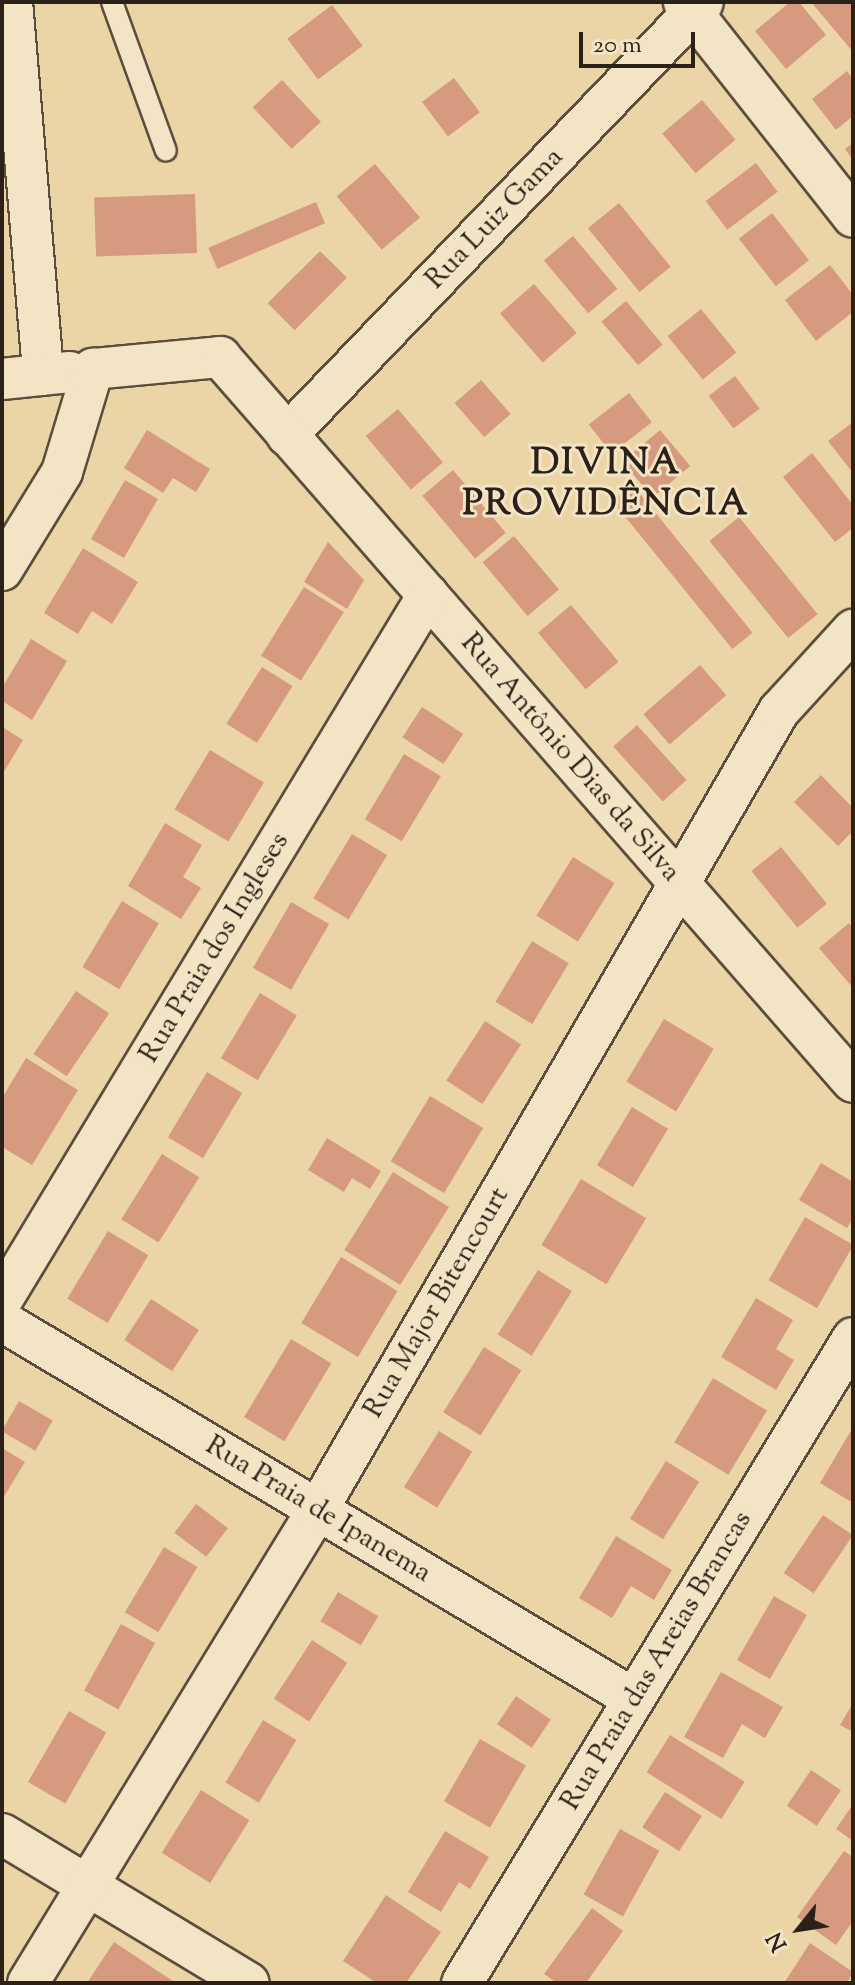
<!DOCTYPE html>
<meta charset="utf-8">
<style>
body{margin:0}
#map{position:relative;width:855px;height:1985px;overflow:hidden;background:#ebd5a6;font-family:"Sorts Mill Goudy",serif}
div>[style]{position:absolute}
.building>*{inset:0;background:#d69a7f;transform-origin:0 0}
.roads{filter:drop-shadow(2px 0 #5b4e3c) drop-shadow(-2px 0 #5b4e3c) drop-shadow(0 2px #5b4e3c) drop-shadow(0 -2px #5b4e3c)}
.service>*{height:20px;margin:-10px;padding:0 10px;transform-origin:10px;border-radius:10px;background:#f2e4c5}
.minor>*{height:40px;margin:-20px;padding:0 20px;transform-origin:20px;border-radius:20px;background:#f2e4c5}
span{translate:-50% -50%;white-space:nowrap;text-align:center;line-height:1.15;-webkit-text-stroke:6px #f2e4c5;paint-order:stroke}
.street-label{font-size:28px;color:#2b2118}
.district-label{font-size:36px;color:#2b2118;font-weight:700;letter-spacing:2px}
.frame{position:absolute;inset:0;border:4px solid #2b2118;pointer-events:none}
.north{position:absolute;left:759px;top:1889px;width:80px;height:80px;-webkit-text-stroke:6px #f2e4c5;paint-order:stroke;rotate:240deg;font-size:22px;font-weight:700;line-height:32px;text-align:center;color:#2b2118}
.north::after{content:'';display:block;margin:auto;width:28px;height:36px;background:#2b2118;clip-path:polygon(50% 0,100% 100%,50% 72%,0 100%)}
.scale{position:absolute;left:579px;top:32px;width:116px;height:36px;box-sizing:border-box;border:4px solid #2b2118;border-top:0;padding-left:10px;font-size:24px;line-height:28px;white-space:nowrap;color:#2b2118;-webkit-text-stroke:6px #f2e4c5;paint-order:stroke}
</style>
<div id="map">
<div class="building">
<div style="clip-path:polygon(790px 2px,799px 2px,826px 35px,786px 69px,755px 31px)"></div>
<div style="clip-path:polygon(811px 2px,853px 2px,853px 52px)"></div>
<div style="left:332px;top:5px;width:51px;height:56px;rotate:53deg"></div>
<div style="clip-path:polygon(847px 71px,853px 79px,853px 116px,836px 130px,812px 99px)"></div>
<div style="left:454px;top:78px;width:43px;height:40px;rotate:53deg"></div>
<div style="left:282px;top:80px;width:57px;height:40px;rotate:47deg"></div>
<div style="left:702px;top:100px;width:52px;height:52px;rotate:50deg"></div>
<div style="clip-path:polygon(853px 143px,853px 160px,845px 149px)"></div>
<div style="left:756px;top:163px;width:36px;height:63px;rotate:53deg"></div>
<div style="left:375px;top:164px;width:70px;height:50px;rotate:50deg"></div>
<div style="left:195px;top:194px;width:59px;height:101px;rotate:88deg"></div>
<div style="left:316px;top:202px;width:23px;height:117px;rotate:67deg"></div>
<div style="left:619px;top:203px;width:82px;height:40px;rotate:51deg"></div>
<div style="left:772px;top:213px;width:60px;height:42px;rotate:52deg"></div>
<div style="left:573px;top:236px;width:69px;height:38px;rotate:50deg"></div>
<div style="left:320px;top:251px;width:38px;height:74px;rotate:45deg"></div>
<div style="clip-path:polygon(830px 265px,853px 295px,853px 312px,816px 341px,785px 300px)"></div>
<div style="left:534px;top:284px;width:65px;height:45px;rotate:49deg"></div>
<div style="left:626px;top:301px;width:57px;height:32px;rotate:50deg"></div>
<div style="left:701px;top:309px;width:56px;height:43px;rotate:51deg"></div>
<div style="left:735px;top:376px;width:41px;height:33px;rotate:53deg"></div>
<div style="left:481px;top:380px;width:45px;height:35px;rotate:49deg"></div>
<div style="left:629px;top:393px;width:37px;height:51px;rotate:52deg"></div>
<div style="left:398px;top:409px;width:70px;height:42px;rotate:50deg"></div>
<div style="clip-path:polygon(853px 422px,853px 473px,828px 441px)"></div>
<div style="clip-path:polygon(147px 430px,210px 469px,196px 492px,173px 478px,163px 493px,124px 468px)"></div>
<div style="left:660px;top:430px;width:47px;height:49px;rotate:50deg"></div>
<div style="clip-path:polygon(812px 453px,853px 505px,853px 528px,835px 542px,783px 477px)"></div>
<div style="left:453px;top:470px;width:82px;height:40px;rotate:50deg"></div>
<div style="left:125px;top:480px;width:38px;height:68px;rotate:30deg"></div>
<div style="left:633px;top:485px;width:190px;height:26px;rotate:51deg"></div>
<div style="left:739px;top:517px;width:125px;height:38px;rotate:51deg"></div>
<div style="left:514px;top:536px;width:70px;height:41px;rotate:50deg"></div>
<div style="clip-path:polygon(328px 542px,364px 580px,347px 609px,304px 582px)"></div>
<div style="clip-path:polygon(83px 548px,138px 582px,112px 624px,92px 611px,78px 634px,44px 613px)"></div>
<div style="left:304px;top:587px;width:47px;height:81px;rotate:32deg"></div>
<div style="left:571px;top:605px;width:74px;height:43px;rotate:50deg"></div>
<div style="clip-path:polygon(31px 639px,67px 661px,32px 720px,2px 701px,2px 688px)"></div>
<div style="left:700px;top:665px;width:40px;height:75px;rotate:49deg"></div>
<div style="left:262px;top:667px;width:36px;height:67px;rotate:32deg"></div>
<div style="left:422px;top:707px;width:49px;height:36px;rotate:33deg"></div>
<div style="left:637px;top:725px;width:74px;height:32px;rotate:48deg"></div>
<div style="clip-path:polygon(2px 727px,23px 740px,2px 775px)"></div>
<div style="left:210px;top:750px;width:63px;height:69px;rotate:31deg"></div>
<div style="left:404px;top:754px;width:43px;height:76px;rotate:31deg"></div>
<div style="clip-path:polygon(821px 775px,853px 808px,853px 831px,838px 846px,794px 802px)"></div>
<div style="clip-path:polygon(165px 823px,202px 845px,183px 877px,201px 888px,181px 919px,128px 886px)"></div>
<div style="left:352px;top:834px;width:41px;height:75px;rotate:31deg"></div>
<div style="left:781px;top:847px;width:73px;height:38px;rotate:51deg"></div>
<div style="left:573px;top:857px;width:49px;height:69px;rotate:32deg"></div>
<div style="left:122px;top:901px;width:43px;height:77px;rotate:31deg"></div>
<div style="left:291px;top:902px;width:44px;height:76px;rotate:30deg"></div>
<div style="clip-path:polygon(849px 923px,853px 928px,853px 988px,819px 948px)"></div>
<div style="left:532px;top:941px;width:43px;height:71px;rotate:31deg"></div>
<div style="left:76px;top:991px;width:40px;height:76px;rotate:34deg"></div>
<div style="left:260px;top:993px;width:43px;height:76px;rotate:31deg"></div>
<div style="left:664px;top:1019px;width:58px;height:73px;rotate:31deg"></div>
<div style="left:485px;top:1021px;width:43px;height:71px;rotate:33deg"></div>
<div style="clip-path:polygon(26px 1058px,78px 1090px,32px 1165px,2px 1147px,2px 1098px)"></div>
<div style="left:207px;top:1072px;width:41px;height:76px;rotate:31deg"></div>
<div style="left:430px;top:1096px;width:62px;height:76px;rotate:31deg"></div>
<div style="left:632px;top:1107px;width:42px;height:68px;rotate:31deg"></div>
<div style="clip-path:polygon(327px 1138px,381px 1171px,370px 1189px,352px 1178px,344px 1192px,308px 1170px)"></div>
<div style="left:162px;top:1154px;width:44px;height:77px;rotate:32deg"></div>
<div style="clip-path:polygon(821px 1163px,853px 1182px,853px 1218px,847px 1228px,799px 1200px)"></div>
<div style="left:393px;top:1172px;width:66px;height:92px;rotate:32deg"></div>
<div style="left:581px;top:1179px;width:76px;height:77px;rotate:31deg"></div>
<div style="left:805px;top:1217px;width:56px;height:73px;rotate:30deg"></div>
<div style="left:108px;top:1231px;width:47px;height:79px;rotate:31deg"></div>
<div style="left:341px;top:1257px;width:66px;height:77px;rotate:31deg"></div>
<div style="left:538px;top:1270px;width:40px;height:76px;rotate:32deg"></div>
<div style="clip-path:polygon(756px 1298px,793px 1320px,776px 1349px,794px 1360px,776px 1390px,721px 1357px)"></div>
<div style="left:151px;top:1299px;width:57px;height:49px;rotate:33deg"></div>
<div style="left:291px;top:1339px;width:47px;height:91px;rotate:31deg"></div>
<div style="left:484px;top:1347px;width:44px;height:77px;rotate:32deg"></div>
<div style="left:713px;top:1378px;width:63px;height:75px;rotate:31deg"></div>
<div style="left:19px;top:1401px;width:39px;height:35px;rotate:30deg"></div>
<div style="clip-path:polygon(853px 1427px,853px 1503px,820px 1483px)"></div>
<div style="left:439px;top:1431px;width:39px;height:66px;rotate:32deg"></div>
<div style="clip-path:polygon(2px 1448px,25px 1462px,2px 1500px)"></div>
<div style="left:666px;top:1461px;width:39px;height:68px;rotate:32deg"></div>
<div style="left:196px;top:1504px;width:40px;height:36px;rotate:37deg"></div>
<div style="left:823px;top:1515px;width:36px;height:70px;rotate:34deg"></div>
<div style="clip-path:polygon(616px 1536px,672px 1570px,654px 1600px,631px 1586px,612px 1618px,579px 1598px)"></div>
<div style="left:164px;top:1547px;width:39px;height:76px;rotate:31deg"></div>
<div style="left:338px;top:1592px;width:47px;height:34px;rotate:31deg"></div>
<div style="left:774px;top:1596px;width:38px;height:74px;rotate:30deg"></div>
<div style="left:121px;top:1624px;width:39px;height:76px;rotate:29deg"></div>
<div style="left:312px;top:1640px;width:42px;height:70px;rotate:33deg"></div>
<div style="clip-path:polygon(721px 1672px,783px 1707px,765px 1738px,742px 1724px,723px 1758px,684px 1737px)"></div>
<div style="left:516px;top:1696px;width:42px;height:34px;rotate:34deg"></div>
<div style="clip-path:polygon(853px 1703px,853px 1732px,840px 1725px)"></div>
<div style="left:69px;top:1711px;width:43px;height:82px;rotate:30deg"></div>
<div style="left:263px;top:1720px;width:39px;height:73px;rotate:31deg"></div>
<div style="left:670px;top:1735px;width:88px;height:44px;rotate:32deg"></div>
<div style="left:480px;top:1739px;width:53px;height:72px;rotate:30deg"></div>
<div style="left:811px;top:1770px;width:36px;height:43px;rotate:34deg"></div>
<div style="left:201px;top:1790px;width:57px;height:74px;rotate:32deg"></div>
<div style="left:665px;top:1792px;width:44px;height:42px;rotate:33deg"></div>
<div style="clip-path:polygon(853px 1804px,853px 1841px,836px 1829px)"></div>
<div style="left:620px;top:1829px;width:45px;height:75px;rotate:29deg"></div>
<div style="clip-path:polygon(445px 1831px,489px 1857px,470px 1889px,459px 1882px,441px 1912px,408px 1892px)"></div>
<div style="clip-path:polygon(844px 1851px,853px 1857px,853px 1921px,836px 1945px,797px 1917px)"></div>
<div style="clip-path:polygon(386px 1895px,441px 1932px,406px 1983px,377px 1983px,343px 1961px)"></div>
<div style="clip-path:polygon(592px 1908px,623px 1931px,586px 1983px,557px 1983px,544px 1974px)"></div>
<div style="clip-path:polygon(114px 1942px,176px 1983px,87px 1983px)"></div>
<div style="clip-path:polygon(810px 1943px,853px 1972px,847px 1983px,784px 1983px)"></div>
</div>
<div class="roads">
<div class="service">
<div style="left:112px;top:2px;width:158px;rotate:70.1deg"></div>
</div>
<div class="minor">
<div style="left:12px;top:2px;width:374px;rotate:85.2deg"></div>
<div style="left:684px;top:2px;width:273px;rotate:51.8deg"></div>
<div style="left:2px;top:379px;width:68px;rotate:-5.9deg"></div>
<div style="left:287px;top:435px;width:600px;rotate:-46.15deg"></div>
<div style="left:2px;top:570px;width:115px;rotate:-58.5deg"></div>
<div style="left:62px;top:472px;width:108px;rotate:-73.2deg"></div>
<div style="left:93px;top:369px;width:128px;rotate:-5.4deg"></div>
<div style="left:220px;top:357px;width:962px;rotate:48.88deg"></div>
<div style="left:2px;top:1300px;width:824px;rotate:-58.86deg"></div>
<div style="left:2px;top:1321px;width:736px;rotate:30.88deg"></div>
<div style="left:2px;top:1834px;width:288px;rotate:31.1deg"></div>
<div style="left:28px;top:1983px;width:556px;rotate:-58.54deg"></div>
<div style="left:318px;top:1509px;width:922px;rotate:-59.99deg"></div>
<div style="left:779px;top:711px;width:110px;rotate:-47.6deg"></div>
<div style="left:462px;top:1983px;width:754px;rotate:-58.78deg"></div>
</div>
</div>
<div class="street-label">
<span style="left:495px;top:219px;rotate:-46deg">Rua Luiz Gama</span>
<span style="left:570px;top:758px;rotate:49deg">Rua Antônio Dias da Silva</span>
<span style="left:215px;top:948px;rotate:-59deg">Rua Praia dos Ingleses</span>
<span style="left:437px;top:1303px;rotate:-60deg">Rua Major Bitencourt</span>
<span style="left:318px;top:1510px;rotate:31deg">Rua Praia de Ipanema</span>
<span style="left:657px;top:1661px;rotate:-59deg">Rua Praia das Areias Brancas</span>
</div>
<div class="district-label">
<span style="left:606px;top:485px">DIVINA<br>PROVIDÊNCIA</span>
</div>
<div class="frame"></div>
<div class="north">N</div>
<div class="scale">20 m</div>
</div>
